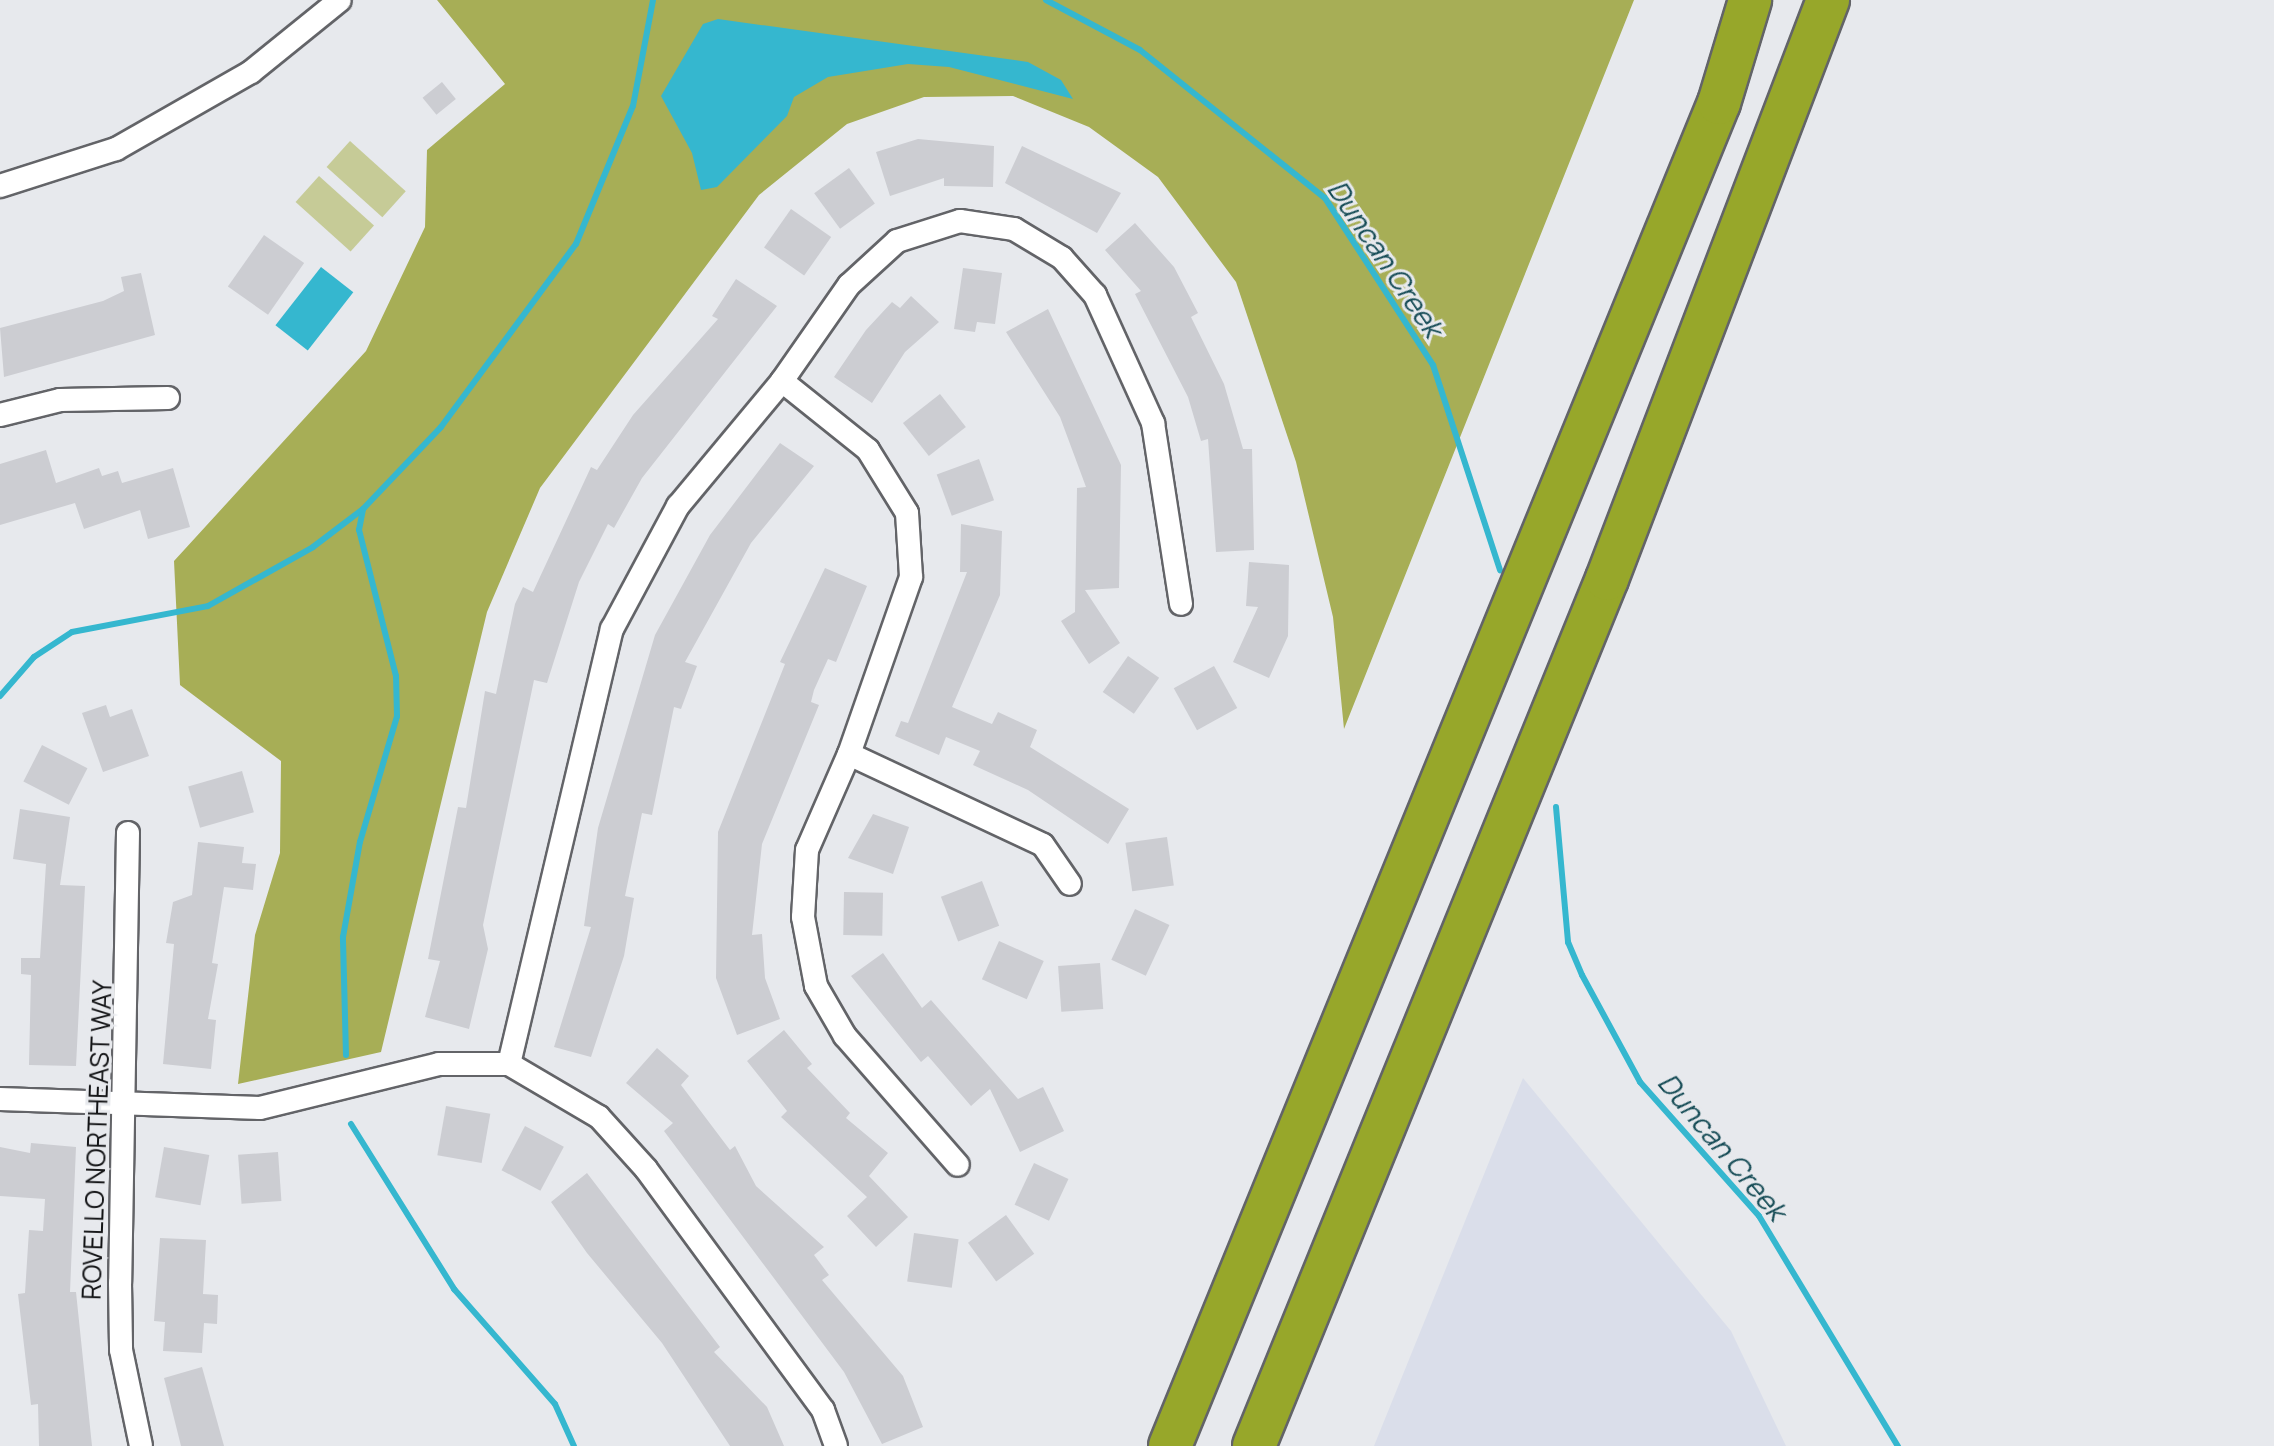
<!DOCTYPE html>
<style>
body{margin:0}
#map{position:relative;width:2274px;height:1446px;overflow:hidden;background:#e7e9ed;font-family:Manrope,sans-serif}
div>[style]{position:absolute}
.built>*{inset:0;background:#dadeea}
.green>*{inset:0;background:#c6cb97;transform-origin:0 0}
.forest>*{inset:0;background:#a7ae56}
.water>*{inset:0;background:#35b7cf;transform-origin:0 0}
.stream>*{height:6px;margin:-3px;padding:0 3px;transform-origin:3px;border-radius:3px;background:#35b7cf}
.building>*{inset:0;background:#cccdd2;transform-origin:0 0}
.roads{filter:drop-shadow(2px 0 #636468) drop-shadow(-2px 0 #636468) drop-shadow(0 2px #636468) drop-shadow(0 -2px #636468)}
.minor>*{height:22px;margin:-11px;padding:0 11px;transform-origin:11px;border-radius:11px;background:#fff}
.motorway>*{height:42px;margin:-21px;padding:0 21px;transform-origin:21px;border-radius:21px;background:#97a72a}
span{translate:-50% -50%;white-space:nowrap;text-align:center;line-height:1.15;-webkit-text-stroke:6px #e7e9ed;paint-order:stroke}
.street-label{font-size:26px;color:#131416}
.water-label{font-size:28px;color:#154b55;font-style:italic}
</style>
<div id="map">
<div class="built">
<div style="clip-path:polygon(1523px 1078px,1731px 1331px,1786px 1446px,1374px 1446px)"></div>
</div>
<div class="green">
<div style="left:350px;top:141px;width:75px;height:35px;rotate:42deg"></div>
<div style="left:319px;top:176px;width:74px;height:35px;rotate:42deg"></div>
</div>
<div class="forest">
<div style="clip-path:polygon(437px 0,1634px 0,1344px 729px,1333px 617px,1296px 462px,1236px 282px,1158px 177px,1089px 127px,1013px 96px,924px 97px,847px 124px,759px 195px,540px 488px,487px 612px,381px 1052px,238px 1084px,255px 935px,280px 853px,281px 761px,180px 685px,174px 561px,366px 351px,425px 227px,427px 150px,505px 84px)"></div>
</div>
<div class="water">
<div style="clip-path:polygon(718px 19px,1028px 62px,1061px 80px,1073px 99px,949px 67px,908px 64px,828px 77px,794px 97px,787px 116px,717px 187px,701px 190px,692px 153px,661px 96px,703px 24px)"></div>
<div style="left:321px;top:267px;width:41px;height:74px;rotate:38deg"></div>
</div>
<div class="stream">
<div style="left:1046px;top:0;width:106px;rotate:28deg"></div>
<div style="left:1140px;top:50px;width:237px;rotate:38.7deg"></div>
<div style="left:1325px;top:198px;width:199px;rotate:57.1deg"></div>
<div style="left:1433px;top:365px;width:216px;rotate:71.9deg"></div>
<div style="left:0;top:696px;width:52px;rotate:-48.9deg"></div>
<div style="left:34px;top:657px;width:45px;rotate:-33.3deg"></div>
<div style="left:72px;top:632px;width:138px;rotate:-10.8deg"></div>
<div style="left:208px;top:606px;width:120px;rotate:-29.3deg"></div>
<div style="left:313px;top:547px;width:63px;rotate:-37.2deg"></div>
<div style="left:363px;top:509px;width:113px;rotate:-46.4deg"></div>
<div style="left:441px;top:427px;width:227px;rotate:-53.6deg"></div>
<div style="left:576px;top:244px;width:149px;rotate:-67.6deg"></div>
<div style="left:633px;top:106px;width:108px;rotate:-79.3deg"></div>
<div style="left:1556px;top:807px;width:136px;rotate:84.9deg"></div>
<div style="left:1568px;top:942px;width:36px;rotate:67deg"></div>
<div style="left:1582px;top:975px;width:122px;rotate:61.5deg"></div>
<div style="left:1640px;top:1082px;width:179px;rotate:48.4deg"></div>
<div style="left:1759px;top:1216px;width:269px;rotate:58.9deg"></div>
<div style="left:346px;top:1055px;width:118px;rotate:-91.5deg"></div>
<div style="left:343px;top:937px;width:97px;rotate:-79.9deg"></div>
<div style="left:360px;top:842px;width:131px;rotate:-73.6deg"></div>
<div style="left:397px;top:716px;width:40px;rotate:-91.4deg"></div>
<div style="left:396px;top:676px;width:151px;rotate:-104.2deg"></div>
<div style="left:359px;top:530px;width:21px;rotate:-79deg"></div>
<div style="left:351px;top:1124px;width:195px;rotate:58deg"></div>
<div style="left:454px;top:1289px;width:153px;rotate:48.7deg"></div>
<div style="left:555px;top:1404px;width:46px;rotate:65.7deg"></div>
</div>
<div class="building">
<div style="left:442px;top:82px;width:22px;height:25px;rotate:51deg"></div>
<div style="clip-path:polygon(918px 139px,994px 146px,993px 187px,944px 186px,944px 178px,890px 196px,876px 152px)"></div>
<div style="clip-path:polygon(1022px 146px,1121px 193px,1097px 233px,1005px 183px)"></div>
<div style="left:849px;top:168px;width:44px;height:43px;rotate:54deg"></div>
<div style="left:791px;top:209px;width:49px;height:47px;rotate:35deg"></div>
<div style="clip-path:polygon(1135px 223px,1174px 267px,1198px 313px,1191px 317px,1224px 384px,1243px 449px,1252px 449px,1254px 550px,1216px 552px,1208px 439px,1201px 441px,1188px 397px,1135px 294px,1141px 291px,1105px 250px)"></div>
<div style="left:264px;top:235px;width:49px;height:63px;rotate:35deg"></div>
<div style="clip-path:polygon(963px 268px,1002px 273px,995px 324px,977px 322px,975px 332px,954px 329px)"></div>
<div style="clip-path:polygon(141px 273px,155px 335px,4px 377px,0 328px,103px 301px,124px 291px,121px 277px)"></div>
<div style="clip-path:polygon(736px 279px,777px 306px,642px 478px,614px 528px,608px 524px,579px 582px,547px 683px,534px 680px,483px 925px,488px 949px,469px 1029px,425px 1017px,440px 961px,428px 959px,458px 807px,466px 808px,485px 691px,496px 694px,515px 604px,523px 587px,533px 592px,591px 467px,597px 470px,633px 415px,718px 319px,712px 316px)"></div>
<div style="clip-path:polygon(911px 296px,939px 322px,905px 352px,872px 403px,834px 377px,866px 330px,892px 302px,900px 308px)"></div>
<div style="clip-path:polygon(1048px 309px,1121px 465px,1119px 588px,1085px 590px,1120px 643px,1089px 664px,1061px 621px,1075px 612px,1077px 488px,1086px 487px,1060px 417px,1006px 332px)"></div>
<div style="left:940px;top:394px;width:42px;height:47px;rotate:52deg"></div>
<div style="clip-path:polygon(780px 443px,814px 466px,751px 543px,685px 662px,697px 666px,681px 709px,674px 707px,652px 815px,642px 813px,625px 896px,634px 898px,624px 956px,591px 1057px,554px 1047px,591px 927px,584px 926px,598px 828px,655px 635px,710px 535px)"></div>
<div style="clip-path:polygon(46px 450px,56px 483px,99px 468px,102px 476px,118px 471px,122px 483px,173px 468px,190px 527px,148px 539px,140px 510px,84px 529px,75px 503px,0 525px,0 464px)"></div>
<div style="left:979px;top:459px;width:44px;height:45px;rotate:70deg"></div>
<div style="clip-path:polygon(961px 524px,1002px 531px,1000px 595px,952px 707px,992px 724px,998px 712px,1037px 730px,1030px 747px,1129px 809px,1108px 844px,1028px 790px,973px 765px,980px 751px,946px 737px,939px 755px,895px 736px,901px 721px,908px 723px,967px 572px,960px 572px)"></div>
<div style="clip-path:polygon(1249px 562px,1289px 565px,1288px 636px,1269px 678px,1233px 662px,1258px 607px,1246px 606px)"></div>
<div style="clip-path:polygon(825px 568px,867px 586px,836px 662px,828px 659px,814px 690px,811px 702px,819px 705px,762px 844px,752px 935px,762px 934px,765px 978px,780px 1019px,737px 1035px,716px 978px,718px 832px,785px 664px,780px 662px)"></div>
<div style="left:1128px;top:656px;width:38px;height:44px;rotate:35deg"></div>
<div style="left:1214px;top:666px;width:48px;height:46px;rotate:61deg"></div>
<div style="clip-path:polygon(106px 705px,110px 717px,132px 709px,149px 756px,103px 772px,82px 713px)"></div>
<div style="left:42px;top:745px;width:51px;height:41px;rotate:27deg"></div>
<div style="left:242px;top:771px;width:43px;height:56px;rotate:74deg"></div>
<div style="clip-path:polygon(20px 809px,70px 817px,60px 885px,85px 886px,76px 1066px,29px 1065px,31px 975px,21px 974px,21px 958px,40px 958px,46px 864px,13px 859px)"></div>
<div style="clip-path:polygon(873px 814px,909px 827px,893px 874px,848px 858px)"></div>
<div style="left:1167px;top:837px;width:49px;height:42px;rotate:82deg"></div>
<div style="clip-path:polygon(198px 842px,244px 847px,242px 863px,256px 864px,253px 890px,224px 887px,212px 963px,218px 964px,208px 1019px,216px 1020px,211px 1069px,163px 1064px,174px 944px,166px 943px,173px 902px,192px 895px)"></div>
<div style="left:982px;top:881px;width:48px;height:44px;rotate:69deg"></div>
<div style="left:844px;top:892px;width:39px;height:43px;rotate:1deg"></div>
<div style="left:1135px;top:909px;width:38px;height:56px;rotate:25deg"></div>
<div style="left:999px;top:941px;width:49px;height:42px;rotate:24deg"></div>
<div style="clip-path:polygon(883px 953px,922px 1008px,931px 1000px,1018px 1099px,1043px 1087px,1064px 1131px,1020px 1152px,990px 1089px,971px 1106px,928px 1056px,921px 1062px,851px 976px)"></div>
<div style="left:1100px;top:963px;width:46px;height:42px;rotate:86deg"></div>
<div style="clip-path:polygon(784px 1030px,812px 1064px,807px 1068px,850px 1113px,846px 1118px,888px 1153px,869px 1176px,908px 1217px,876px 1247px,847px 1216px,867px 1197px,781px 1117px,787px 1111px,747px 1061px)"></div>
<div style="clip-path:polygon(657px 1048px,689px 1076px,681px 1085px,730px 1150px,735px 1146px,756px 1186px,824px 1247px,814px 1255px,829px 1275px,822px 1280px,903px 1376px,923px 1427px,882px 1444px,844px 1372px,664px 1131px,673px 1123px,626px 1083px)"></div>
<div style="left:446px;top:1106px;width:45px;height:50px;rotate:10deg"></div>
<div style="left:525px;top:1126px;width:44px;height:50px;rotate:28deg"></div>
<div style="clip-path:polygon(31px 1143px,76px 1147px,70px 1292px,76px 1292px,92px 1446px,39px 1446px,38px 1404px,31px 1405px,18px 1294px,25px 1293px,29px 1230px,43px 1231px,45px 1199px,0 1196px,0 1147px,30px 1153px)"></div>
<div style="left:164px;top:1147px;width:46px;height:51px;rotate:10deg"></div>
<div style="left:278px;top:1152px;width:49px;height:40px;rotate:86deg"></div>
<div style="left:1034px;top:1163px;width:38px;height:46px;rotate:25deg"></div>
<div style="clip-path:polygon(587px 1173px,720px 1347px,714px 1352px,767px 1407px,784px 1446px,730px 1446px,662px 1343px,587px 1253px,551px 1202px)"></div>
<div style="left:1006px;top:1215px;width:48px;height:47px;rotate:54deg"></div>
<div style="left:914px;top:1233px;width:45px;height:49px;rotate:8deg"></div>
<div style="clip-path:polygon(160px 1238px,206px 1240px,203px 1294px,218px 1295px,217px 1324px,204px 1323px,202px 1353px,163px 1351px,165px 1322px,154px 1321px)"></div>
<div style="clip-path:polygon(202px 1367px,224px 1446px,181px 1446px,164px 1378px)"></div>
</div>
<div class="roads">
<div class="minor">
<div style="left:0;top:186px;width:122px;rotate:-17.7deg"></div>
<div style="left:116px;top:149px;width:155px;rotate:-29.7deg"></div>
<div style="left:251px;top:72px;width:114px;rotate:-39deg"></div>
<div style="left:782px;top:381px;width:110px;rotate:38.7deg"></div>
<div style="left:868px;top:450px;width:74px;rotate:58.2deg"></div>
<div style="left:907px;top:513px;width:64px;rotate:86.4deg"></div>
<div style="left:911px;top:577px;width:188px;rotate:109.3deg"></div>
<div style="left:849px;top:754px;width:214px;rotate:25.1deg"></div>
<div style="left:1043px;top:845px;width:47px;rotate:55.3deg"></div>
<div style="left:0;top:415px;width:62px;rotate:-14deg"></div>
<div style="left:60px;top:400px;width:108px;rotate:-1.1deg"></div>
<div style="left:849px;top:754px;width:105px;rotate:113.6deg"></div>
<div style="left:807px;top:850px;width:67px;rotate:93.4deg"></div>
<div style="left:803px;top:917px;width:70px;rotate:79.3deg"></div>
<div style="left:816px;top:986px;width:58px;rotate:59.9deg"></div>
<div style="left:845px;top:1036px;width:171px;rotate:48.8deg"></div>
<div style="left:128px;top:833px;width:450px;rotate:91deg"></div>
<div style="left:120px;top:1283px;width:67px;rotate:89.1deg"></div>
<div style="left:121px;top:1350px;width:98px;rotate:78.2deg"></div>
<div style="left:509px;top:1064px;width:104px;rotate:30.5deg"></div>
<div style="left:599px;top:1117px;width:70px;rotate:47.9deg"></div>
<div style="left:646px;top:1169px;width:299px;rotate:53.7deg"></div>
<div style="left:823px;top:1410px;width:38px;rotate:70deg"></div>
<div style="left:0;top:1099px;width:260px;rotate:2deg"></div>
<div style="left:260px;top:1108px;width:184px;rotate:-13.8deg"></div>
<div style="left:439px;top:1064px;width:70px"></div>
<div style="left:509px;top:1064px;width:447px;rotate:-76.7deg"></div>
<div style="left:612px;top:629px;width:140px;rotate:-61.8deg"></div>
<div style="left:678px;top:506px;width:163px;rotate:-50.2deg"></div>
<div style="left:782px;top:381px;width:117px;rotate:-55.1deg"></div>
<div style="left:849px;top:285px;width:65px;rotate:-42.5deg"></div>
<div style="left:897px;top:241px;width:66px;rotate:-17.6deg"></div>
<div style="left:960px;top:221px;width:55px;rotate:8.4deg"></div>
<div style="left:1014px;top:229px;width:56px;rotate:31.1deg"></div>
<div style="left:1062px;top:258px;width:50px;rotate:48.3deg"></div>
<div style="left:1095px;top:295px;width:141px;rotate:65.6deg"></div>
<div style="left:1153px;top:423px;width:183px;rotate:81.2deg"></div>
</div>
<div class="motorway">
<div style="left:1170px;top:1446px;width:1451px;rotate:-67.77deg"></div>
<div style="left:1719px;top:103px;width:108px;rotate:-73.2deg"></div>
<div style="left:1254px;top:1446px;width:936px;rotate:-67.85deg"></div>
<div style="left:1607px;top:579px;width:620px;rotate:-69.11deg"></div>
</div>
</div>
<div class="street-label">
<span style="left:97px;top:1140px;rotate:-88deg">ROVELLO NORTHEAST WAY</span>
</div>
<div class="water-label">
<span style="left:1386px;top:258px;rotate:56deg">Duncan Creek</span>
<span style="left:1723px;top:1146px;rotate:50deg">Duncan Creek</span>
</div>
</div>
